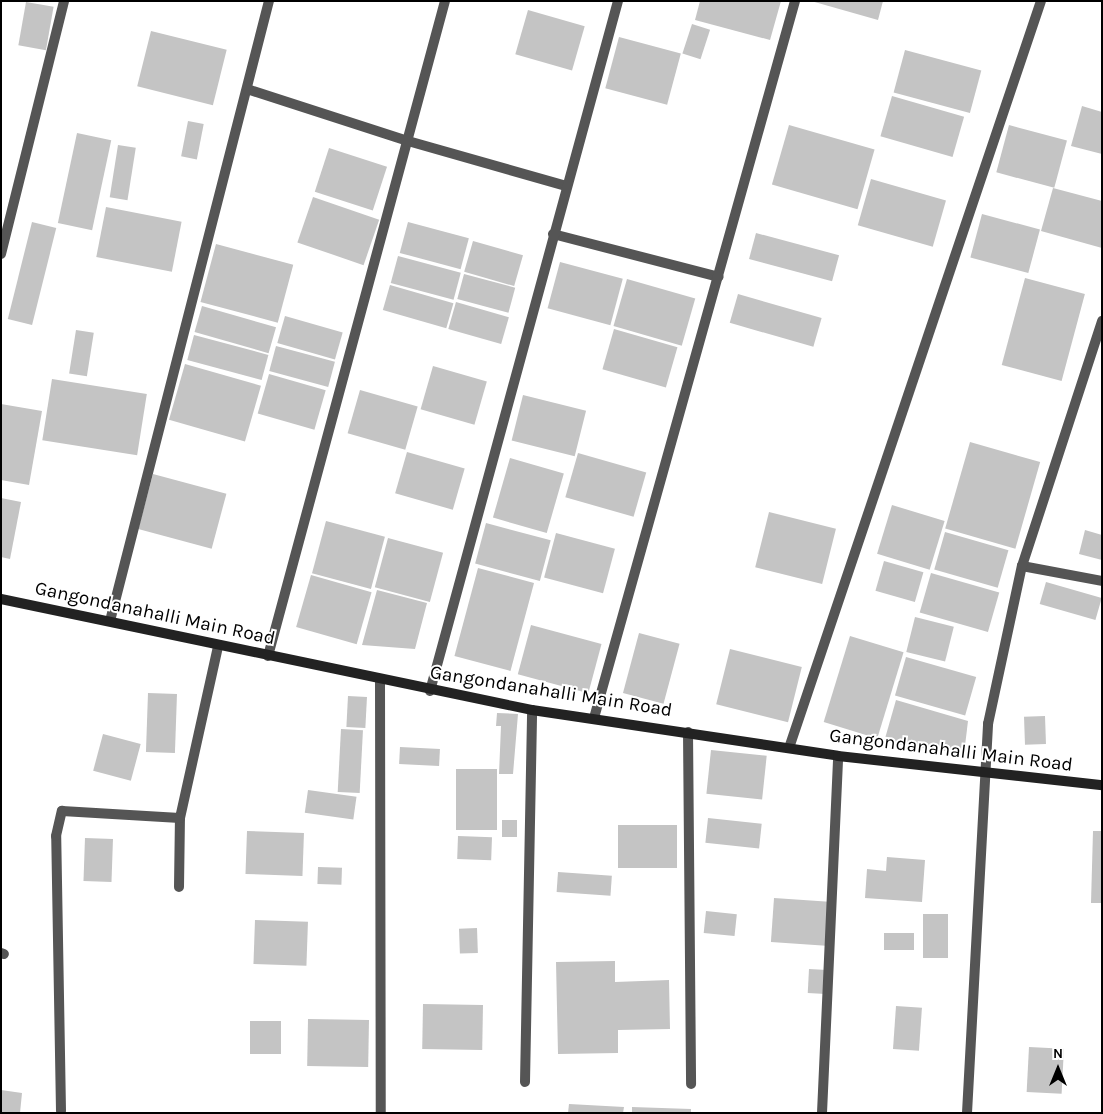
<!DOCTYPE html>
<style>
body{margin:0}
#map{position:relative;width:1103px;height:1114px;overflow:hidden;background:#fff;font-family:Karla,sans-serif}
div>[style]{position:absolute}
.building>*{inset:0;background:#c4c4c4;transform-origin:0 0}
.street>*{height:10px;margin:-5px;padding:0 5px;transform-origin:5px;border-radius:5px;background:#555}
.secondary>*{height:10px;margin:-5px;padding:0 5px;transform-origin:5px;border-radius:5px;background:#222}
span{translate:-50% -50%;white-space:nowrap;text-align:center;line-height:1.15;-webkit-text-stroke:4px #fff;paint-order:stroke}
.street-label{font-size:19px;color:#000}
.frame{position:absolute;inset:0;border:2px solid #000;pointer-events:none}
.north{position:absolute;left:1033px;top:1044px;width:50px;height:50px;-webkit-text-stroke:4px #fff;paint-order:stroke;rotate:0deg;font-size:14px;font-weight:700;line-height:20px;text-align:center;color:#000}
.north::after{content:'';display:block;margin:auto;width:18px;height:22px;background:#000;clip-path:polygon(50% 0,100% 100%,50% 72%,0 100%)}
</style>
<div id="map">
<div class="building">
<div style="clip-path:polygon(700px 1px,781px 1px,770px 40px,695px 20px)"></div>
<div style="clip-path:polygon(811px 1px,883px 1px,878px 20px)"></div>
<div style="left:26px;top:2px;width:28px;height:44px;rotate:10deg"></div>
<div style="left:528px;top:10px;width:59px;height:46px;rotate:16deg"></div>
<div style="left:692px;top:24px;width:19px;height:31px;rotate:18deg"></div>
<div style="left:151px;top:31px;width:78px;height:57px;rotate:14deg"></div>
<div style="left:619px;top:37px;width:64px;height:53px;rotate:15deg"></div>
<div style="left:905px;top:50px;width:79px;height:44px;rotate:15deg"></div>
<div style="left:892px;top:96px;width:75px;height:42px;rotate:16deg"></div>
<div style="clip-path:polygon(1082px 106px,1102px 112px,1102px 154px,1071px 146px)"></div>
<div style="left:188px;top:121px;width:16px;height:36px;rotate:11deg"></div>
<div style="left:789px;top:125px;width:89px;height:62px;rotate:16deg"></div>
<div style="left:1009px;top:125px;width:60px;height:49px;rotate:15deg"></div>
<div style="left:77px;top:133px;width:35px;height:92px;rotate:12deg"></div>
<div style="left:118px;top:145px;width:18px;height:53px;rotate:9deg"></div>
<div style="left:329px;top:148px;width:61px;height:46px;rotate:18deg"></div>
<div style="left:871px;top:179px;width:78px;height:48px;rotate:16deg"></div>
<div style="clip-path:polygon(1053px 188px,1102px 201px,1102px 248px,1041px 231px)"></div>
<div style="left:313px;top:197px;width:70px;height:48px;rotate:19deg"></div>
<div style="left:106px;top:207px;width:77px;height:51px;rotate:11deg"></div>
<div style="left:982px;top:214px;width:60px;height:45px;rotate:15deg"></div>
<div style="left:32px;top:222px;width:25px;height:100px;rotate:14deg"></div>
<div style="left:408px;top:222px;width:63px;height:32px;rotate:15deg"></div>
<div style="left:756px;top:233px;width:86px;height:27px;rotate:15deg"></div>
<div style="left:473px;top:241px;width:52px;height:32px;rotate:16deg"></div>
<div style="left:216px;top:244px;width:80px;height:60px;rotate:15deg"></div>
<div style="left:398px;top:256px;width:65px;height:28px;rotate:15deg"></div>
<div style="left:560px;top:262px;width:65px;height:48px;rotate:15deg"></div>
<div style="left:464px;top:274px;width:53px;height:26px;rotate:15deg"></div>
<div style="left:1025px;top:278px;width:62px;height:90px;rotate:15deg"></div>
<div style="left:627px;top:279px;width:71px;height:49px;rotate:16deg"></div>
<div style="left:390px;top:285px;width:66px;height:26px;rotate:16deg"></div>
<div style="left:738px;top:294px;width:87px;height:30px;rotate:16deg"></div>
<div style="left:456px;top:302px;width:55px;height:28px;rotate:16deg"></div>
<div style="left:202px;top:306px;width:77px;height:27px;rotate:16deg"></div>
<div style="left:285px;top:316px;width:60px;height:28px;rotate:16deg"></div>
<div style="left:614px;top:329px;width:66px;height:42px;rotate:16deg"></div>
<div style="left:76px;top:330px;width:18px;height:44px;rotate:9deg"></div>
<div style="left:194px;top:335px;width:77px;height:26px;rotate:15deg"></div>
<div style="left:276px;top:346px;width:61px;height:26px;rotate:15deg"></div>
<div style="left:185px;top:364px;width:79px;height:58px;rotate:16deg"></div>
<div style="left:433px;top:366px;width:56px;height:45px;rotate:16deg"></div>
<div style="left:269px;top:374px;width:59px;height:41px;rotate:16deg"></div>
<div style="left:52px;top:379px;width:96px;height:62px;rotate:9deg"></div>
<div style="left:360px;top:390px;width:60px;height:45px;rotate:16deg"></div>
<div style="left:523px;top:395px;width:65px;height:47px;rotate:14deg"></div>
<div style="clip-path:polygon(1px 404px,42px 411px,29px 485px,1px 480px)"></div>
<div style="left:970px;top:442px;width:73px;height:90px;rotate:16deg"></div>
<div style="left:407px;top:452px;width:60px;height:43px;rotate:16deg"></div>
<div style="left:578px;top:453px;width:71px;height:46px;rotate:16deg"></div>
<div style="left:510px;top:458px;width:56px;height:62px;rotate:16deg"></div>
<div style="left:153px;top:474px;width:76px;height:57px;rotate:15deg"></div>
<div style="clip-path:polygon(1px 498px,21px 502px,10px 559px,1px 557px)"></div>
<div style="left:892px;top:505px;width:55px;height:51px;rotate:17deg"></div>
<div style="left:769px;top:512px;width:69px;height:57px;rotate:14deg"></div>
<div style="left:326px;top:521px;width:61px;height:54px;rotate:15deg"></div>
<div style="left:486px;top:523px;width:67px;height:42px;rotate:15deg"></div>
<div style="clip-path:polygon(1085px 530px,1102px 535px,1102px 560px,1079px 554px)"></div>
<div style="left:945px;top:532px;width:66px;height:39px;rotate:16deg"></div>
<div style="left:556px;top:533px;width:61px;height:46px;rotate:15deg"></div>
<div style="left:388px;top:538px;width:57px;height:51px;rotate:15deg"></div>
<div style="left:884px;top:561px;width:41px;height:31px;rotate:16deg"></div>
<div style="left:478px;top:568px;width:58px;height:91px;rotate:15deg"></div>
<div style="left:931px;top:573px;width:71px;height:41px;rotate:16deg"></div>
<div style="left:311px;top:575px;width:63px;height:54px;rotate:16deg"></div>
<div style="left:1046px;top:582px;width:58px;height:23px;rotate:16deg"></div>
<div style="clip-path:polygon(377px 590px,427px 603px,415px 649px,362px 645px)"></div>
<div style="left:915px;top:617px;width:40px;height:36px;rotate:14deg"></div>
<div style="left:531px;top:625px;width:73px;height:51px;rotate:15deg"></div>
<div style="left:639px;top:633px;width:42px;height:62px;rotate:15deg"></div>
<div style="left:850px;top:636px;width:56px;height:90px;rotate:17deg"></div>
<div style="left:730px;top:649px;width:74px;height:57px;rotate:14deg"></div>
<div style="left:906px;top:657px;width:73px;height:40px;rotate:16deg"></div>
<div style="left:148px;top:693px;width:29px;height:59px;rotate:2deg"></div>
<div style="left:348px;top:696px;width:19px;height:31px;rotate:3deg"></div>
<div style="clip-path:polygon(896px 700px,968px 721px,964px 754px,884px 742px)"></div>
<div style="clip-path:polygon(497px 713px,518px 714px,513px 774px,499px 774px,501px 726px,496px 726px)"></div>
<div style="left:1045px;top:716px;width:28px;height:21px;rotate:88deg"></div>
<div style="left:341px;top:729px;width:22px;height:63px;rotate:3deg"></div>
<div style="left:103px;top:734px;width:39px;height:38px;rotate:15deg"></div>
<div style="left:400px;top:747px;width:40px;height:17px;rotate:3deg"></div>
<div style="left:711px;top:750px;width:56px;height:44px;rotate:6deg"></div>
<div style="left:456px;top:769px;width:41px;height:61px"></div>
<div style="left:308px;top:790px;width:49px;height:23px;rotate:8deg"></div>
<div style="left:708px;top:818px;width:54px;height:25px;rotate:6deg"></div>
<div style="left:502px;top:820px;width:15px;height:17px"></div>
<div style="left:618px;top:825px;width:59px;height:43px"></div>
<div style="left:247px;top:831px;width:57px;height:43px;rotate:2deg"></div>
<div style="clip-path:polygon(1093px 831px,1102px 831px,1102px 903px,1091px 903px)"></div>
<div style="left:458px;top:836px;width:34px;height:23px;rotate:2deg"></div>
<div style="left:85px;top:838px;width:28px;height:43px;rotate:2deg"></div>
<div style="clip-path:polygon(887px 857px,925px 860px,922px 902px,865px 898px,867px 869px,886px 871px)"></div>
<div style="left:318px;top:867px;width:24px;height:17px;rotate:2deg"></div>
<div style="left:558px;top:872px;width:54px;height:20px;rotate:4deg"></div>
<div style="left:774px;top:898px;width:55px;height:44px;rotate:4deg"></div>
<div style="left:706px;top:911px;width:31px;height:22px;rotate:6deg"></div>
<div style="left:923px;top:914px;width:25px;height:44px"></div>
<div style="left:255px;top:920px;width:53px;height:44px;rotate:2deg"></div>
<div style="left:477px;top:928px;width:25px;height:18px;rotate:88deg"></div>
<div style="left:884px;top:933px;width:30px;height:17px"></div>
<div style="clip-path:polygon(615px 961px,615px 982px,669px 980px,670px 1029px,618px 1030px,618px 1053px,558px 1054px,556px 962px)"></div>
<div style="left:809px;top:969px;width:18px;height:24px;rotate:3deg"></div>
<div style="left:423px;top:1004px;width:60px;height:45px;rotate:1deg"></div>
<div style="left:896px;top:1006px;width:26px;height:43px;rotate:4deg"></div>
<div style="left:308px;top:1019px;width:61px;height:47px;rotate:1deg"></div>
<div style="left:250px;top:1021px;width:31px;height:33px"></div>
<div style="left:1029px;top:1047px;width:35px;height:45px;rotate:3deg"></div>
<div style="clip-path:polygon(1px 1090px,22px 1093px,20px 1113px,1px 1113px)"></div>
<div style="clip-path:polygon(569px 1104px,624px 1107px,623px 1113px,568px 1113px)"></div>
<div style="clip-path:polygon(632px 1107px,691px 1109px,691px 1113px,632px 1113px)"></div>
</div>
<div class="street">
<div style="left:247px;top:89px;width:169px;rotate:17.9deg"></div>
<div style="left:408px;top:141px;width:164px;rotate:15.9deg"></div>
<div style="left:553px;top:234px;width:171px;rotate:14.5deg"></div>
<div style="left:1px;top:254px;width:261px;rotate:-76deg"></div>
<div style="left:1022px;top:566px;width:81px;rotate:10.6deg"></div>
<div style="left:110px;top:621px;width:640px;rotate:-75.62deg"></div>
<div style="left:268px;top:656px;width:678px;rotate:-74.88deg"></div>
<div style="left:380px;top:680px;width:433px;rotate:89.9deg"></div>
<div style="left:430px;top:691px;width:715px;rotate:-74.76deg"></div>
<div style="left:594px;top:718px;width:745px;rotate:-74.34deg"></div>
<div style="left:688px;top:732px;width:352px;rotate:89.5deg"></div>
<div style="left:789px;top:748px;width:788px;rotate:-71.36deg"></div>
<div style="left:179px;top:887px;width:69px;rotate:-89.2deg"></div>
<div style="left:180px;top:818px;width:175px;rotate:-77.5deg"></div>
<div style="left:1px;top:953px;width:3px;rotate:18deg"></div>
<div style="left:525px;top:1082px;width:372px;rotate:-88.9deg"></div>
<div style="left:61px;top:1111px;width:275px;rotate:-91deg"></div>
<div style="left:56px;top:836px;width:26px;rotate:-77deg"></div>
<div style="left:62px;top:811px;width:118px;rotate:3.4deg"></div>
<div style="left:822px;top:1113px;width:357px;rotate:-87.4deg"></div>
<div style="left:967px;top:1113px;width:390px;rotate:-86.9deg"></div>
<div style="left:988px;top:724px;width:162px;rotate:-77.9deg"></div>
<div style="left:1022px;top:566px;width:258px;rotate:-71.9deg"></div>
</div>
<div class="secondary">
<div style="left:1px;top:599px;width:542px;rotate:11.81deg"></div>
<div style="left:532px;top:710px;width:309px;rotate:8.5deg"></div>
<div style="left:838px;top:756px;width:266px;rotate:6.3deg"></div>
</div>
<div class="street-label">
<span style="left:155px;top:614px;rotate:12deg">Gangondanahalli Main Road</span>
<span style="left:551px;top:692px;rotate:9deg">Gangondanahalli Main Road</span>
<span style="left:951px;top:751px;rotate:7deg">Gangondanahalli Main Road</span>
</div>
<div class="frame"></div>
<div class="north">N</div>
</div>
